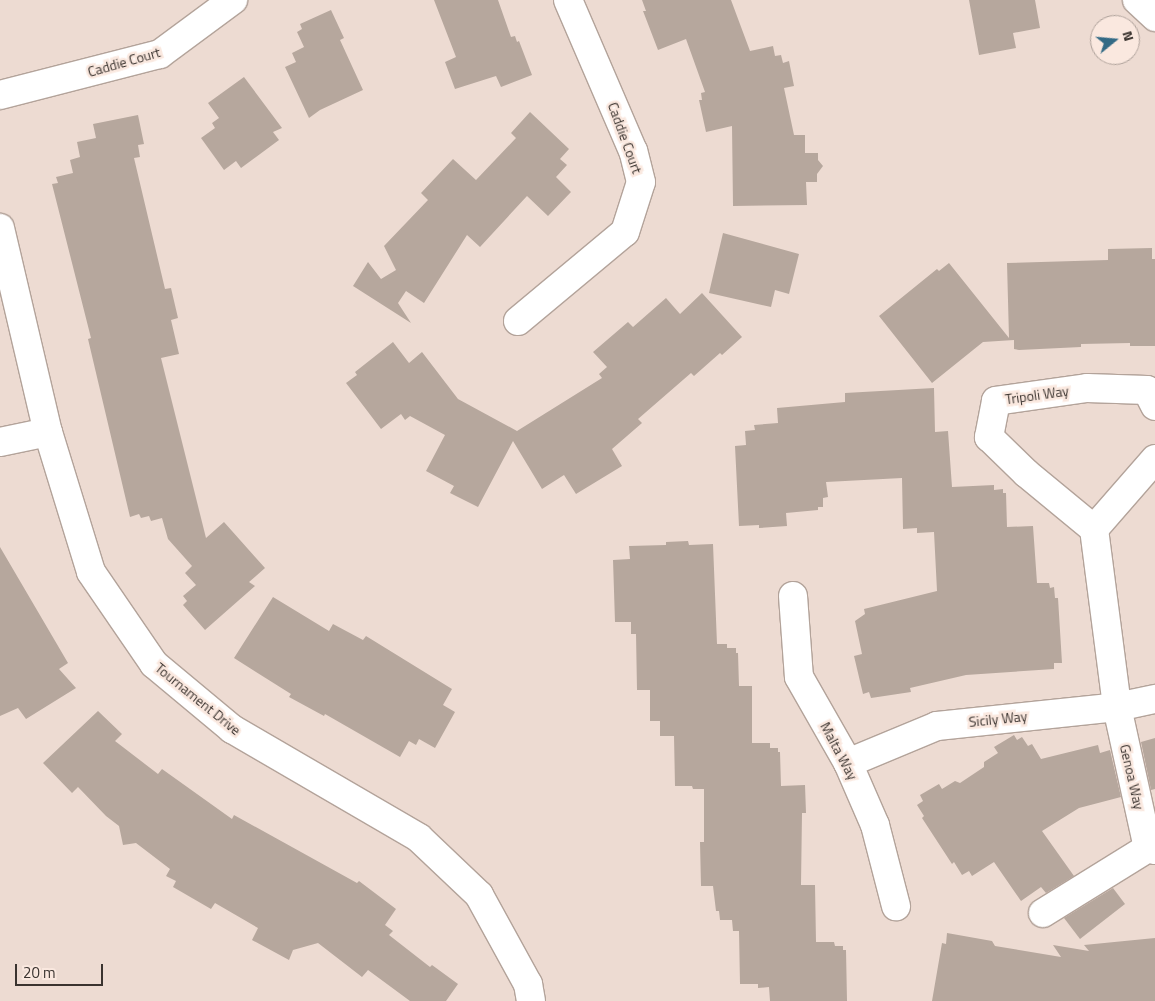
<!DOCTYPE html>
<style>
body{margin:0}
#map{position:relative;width:1155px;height:1001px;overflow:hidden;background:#eddbd2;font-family:"Titillium Web",sans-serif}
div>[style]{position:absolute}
.building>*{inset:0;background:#b6a79d}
.roads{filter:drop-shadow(1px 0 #b3a39a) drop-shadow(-1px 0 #b3a39a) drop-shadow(0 1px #b3a39a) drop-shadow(0 -1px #b3a39a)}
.minor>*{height:28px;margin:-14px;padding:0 14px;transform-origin:14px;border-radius:14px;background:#fff}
span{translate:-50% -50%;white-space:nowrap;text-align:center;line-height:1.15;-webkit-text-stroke:5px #fae8df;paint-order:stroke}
.street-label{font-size:14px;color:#3a332f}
.north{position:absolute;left:1090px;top:15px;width:50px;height:50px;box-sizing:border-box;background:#fae8df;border:1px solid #ada099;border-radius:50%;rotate:73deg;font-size:14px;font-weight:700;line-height:20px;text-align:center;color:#3a332f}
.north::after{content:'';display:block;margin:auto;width:18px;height:22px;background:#336a85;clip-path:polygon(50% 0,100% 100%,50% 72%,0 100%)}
.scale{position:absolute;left:15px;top:964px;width:88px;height:22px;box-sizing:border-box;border:2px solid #3a332f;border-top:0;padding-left:6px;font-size:15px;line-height:18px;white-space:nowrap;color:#3a332f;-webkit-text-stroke:4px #fae8df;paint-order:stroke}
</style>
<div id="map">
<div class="building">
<div style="clip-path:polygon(434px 0,498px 0,511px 37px,515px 36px,517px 42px,519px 41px,532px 75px,501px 87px,496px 76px,455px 89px,445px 62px,456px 57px)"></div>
<div style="clip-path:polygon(642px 0,731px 0,750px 51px,773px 46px,775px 56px,781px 55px,783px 63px,789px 61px,794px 86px,784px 88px,794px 135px,805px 135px,805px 153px,818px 153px,818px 160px,823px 166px,817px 174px,817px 182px,806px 182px,807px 205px,733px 206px,732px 126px,706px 132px,699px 100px,702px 100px,701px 93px,705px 92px,686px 39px,658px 50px,643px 11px,646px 11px)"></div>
<div style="clip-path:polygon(969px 0,1035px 0,1040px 28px,1013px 33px,1016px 48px,979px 55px)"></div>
<div style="clip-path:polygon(331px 10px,344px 38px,340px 40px,363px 90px,320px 110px,309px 118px,285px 67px,296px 62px,292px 53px,304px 47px,297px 32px,302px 29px,300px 24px)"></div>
<div style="clip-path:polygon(244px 77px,282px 128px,273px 132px,279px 140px,241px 168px,236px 161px,224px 170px,201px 138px,215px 128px,212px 123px,219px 118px,208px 103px)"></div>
<div style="clip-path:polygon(530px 112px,569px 149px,560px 159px,567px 165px,556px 177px,571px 192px,548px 216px,527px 196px,480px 247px,467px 235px,424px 303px,406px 291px,398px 303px,411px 323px,353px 286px,368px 262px,381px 279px,396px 270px,384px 246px,428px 200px,421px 193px,453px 159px,476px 180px,516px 138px,511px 133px)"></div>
<div style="clip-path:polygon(138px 115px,144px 144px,138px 145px,140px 157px,134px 158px,165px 289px,171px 288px,178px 318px,171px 320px,179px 354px,161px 358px,206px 538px,224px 522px,265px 568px,249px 582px,255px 586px,205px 630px,183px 605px,187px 601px,183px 596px,196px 585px,185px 573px,192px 566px,168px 539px,162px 518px,151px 521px,149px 516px,141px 518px,139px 514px,130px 517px,88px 339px,91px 338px,52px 184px,58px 183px,56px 177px,73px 173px,70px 160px,80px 157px,77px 142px,96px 138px,93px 124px)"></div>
<div style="clip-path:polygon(723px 233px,799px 254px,789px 294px,775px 290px,771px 307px,709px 293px)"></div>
<div style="clip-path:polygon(1152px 248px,1152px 259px,1155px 259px,1155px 346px,1130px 346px,1130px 343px,1081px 344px,1081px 347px,1019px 350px,1014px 349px,1014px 340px,983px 342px,932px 383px,879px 316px,937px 269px,939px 271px,949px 263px,1009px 338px,1007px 263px,1108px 260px,1108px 249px)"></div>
<div style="clip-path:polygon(702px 293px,742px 337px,722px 355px,720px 353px,694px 376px,691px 373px,638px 419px,642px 423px,612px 449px,622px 466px,576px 494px,564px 475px,542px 489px,513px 441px,478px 507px,450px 493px,454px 486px,426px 471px,445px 435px,410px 416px,405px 420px,401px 414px,381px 429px,346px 383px,357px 375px,355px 372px,393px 342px,409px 363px,422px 352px,458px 399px,517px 431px,602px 378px,599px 374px,607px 367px,593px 352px,628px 322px,633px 327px,666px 298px,680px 314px)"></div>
<div style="clip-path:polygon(934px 388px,935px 432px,948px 431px,952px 487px,994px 485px,994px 490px,1003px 489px,1003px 493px,1006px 493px,1007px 527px,1033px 526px,1037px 583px,1049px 583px,1050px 588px,1054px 587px,1055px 598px,1058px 598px,1062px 663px,1054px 663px,1054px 669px,966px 675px,910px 688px,911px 692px,871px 698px,869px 692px,863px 694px,854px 656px,862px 654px,855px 621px,865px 614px,864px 609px,937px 591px,934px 532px,917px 533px,917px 528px,903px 529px,902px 478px,826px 482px,828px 497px,823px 498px,823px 507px,818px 507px,818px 510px,786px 513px,787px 526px,759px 528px,759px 525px,739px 526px,735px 446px,746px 445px,745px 431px,755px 430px,754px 425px,778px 423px,777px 408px,845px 402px,845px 393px)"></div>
<div style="clip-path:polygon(688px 541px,689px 545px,713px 544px,717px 644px,727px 644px,727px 648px,736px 648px,736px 653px,738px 653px,739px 686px,752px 686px,752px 743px,770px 743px,770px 748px,778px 748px,778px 752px,780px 752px,781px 786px,805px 785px,806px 813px,802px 813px,801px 885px,815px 885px,816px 942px,834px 942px,835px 946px,843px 946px,843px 950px,846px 950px,847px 1001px,770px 1001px,769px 987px,758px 988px,758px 984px,740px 984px,739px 931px,733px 931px,732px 920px,720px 920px,719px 911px,716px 911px,713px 886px,701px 886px,700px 842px,704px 842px,704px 789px,693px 789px,692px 786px,675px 786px,674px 736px,660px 736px,660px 721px,650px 721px,650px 690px,637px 690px,636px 634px,631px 634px,631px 622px,615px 622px,613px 560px,630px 559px,629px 546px,666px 545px,666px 542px)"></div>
<div style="clip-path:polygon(0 547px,68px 663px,59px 669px,76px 688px,26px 719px,18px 708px,0 716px)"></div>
<div style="clip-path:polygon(273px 597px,329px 631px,333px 624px,363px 640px,366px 636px,452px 689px,443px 705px,455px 712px,435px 748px,419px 739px,416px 745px,409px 741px,400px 757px,325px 714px,324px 716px,289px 697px,291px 694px,234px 658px)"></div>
<div style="clip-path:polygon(98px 711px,122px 734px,115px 741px,158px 774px,162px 769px,232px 819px,234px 815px,357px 883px,359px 881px,396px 909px,385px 925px,393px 931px,389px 935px,430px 967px,432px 965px,458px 984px,446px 1001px,410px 1001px,368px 970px,362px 977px,318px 943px,293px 950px,289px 960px,252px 940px,258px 928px,215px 903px,211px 909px,173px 887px,176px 881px,166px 876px,170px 869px,136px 843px,123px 845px,119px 826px,106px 816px,78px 787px,72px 793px,43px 763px)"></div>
<div style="clip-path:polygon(1014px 735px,1017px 740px,1022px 737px,1028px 746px,1032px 744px,1041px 759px,1098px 745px,1100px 753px,1110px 750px,1121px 797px,1079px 808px,1042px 831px,1074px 876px,1046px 893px,1041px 887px,1021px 901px,994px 862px,972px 876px,969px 871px,962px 875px,954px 862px,952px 864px,922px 818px,924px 816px,917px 805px,923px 801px,920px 795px,939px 784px,942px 789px,955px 781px,960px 783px,984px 767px,984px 762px,998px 753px,994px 747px)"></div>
<div style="clip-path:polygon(1155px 738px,1155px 789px,1151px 790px,1141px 742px)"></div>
<div style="clip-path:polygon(1113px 888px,1125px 904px,1080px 939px,1064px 918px)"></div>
<div style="clip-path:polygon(947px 933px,992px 941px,995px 946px,1061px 957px,1053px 945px,1089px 951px,1084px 945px,1155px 938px,1155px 1001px,932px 1001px,942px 943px,946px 944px)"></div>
</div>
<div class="roads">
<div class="minor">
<div style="left:1137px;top:0;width:25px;rotate:43deg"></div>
<div style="left:0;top:95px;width:165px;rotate:-14.4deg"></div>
<div style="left:160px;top:54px;width:91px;rotate:-36.5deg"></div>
<div style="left:0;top:228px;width:210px;rotate:76.8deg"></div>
<div style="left:48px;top:432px;width:146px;rotate:72.9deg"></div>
<div style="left:91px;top:572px;width:112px;rotate:55.6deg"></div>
<div style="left:154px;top:664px;width:102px;rotate:39.8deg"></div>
<div style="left:232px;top:729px;width:216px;rotate:30.2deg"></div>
<div style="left:419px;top:838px;width:83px;rotate:43.5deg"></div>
<div style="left:479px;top:895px;width:102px;rotate:61.2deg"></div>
<div style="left:528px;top:984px;width:17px;rotate:80deg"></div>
<div style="left:518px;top:321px;width:139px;rotate:-39.8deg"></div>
<div style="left:625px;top:232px;width:52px;rotate:-72.3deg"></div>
<div style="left:641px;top:182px;width:32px;rotate:-104deg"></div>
<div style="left:633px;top:151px;width:164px;rotate:-113.3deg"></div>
<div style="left:1155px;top:406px;width:18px;rotate:-117deg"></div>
<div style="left:1147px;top:390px;width:60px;rotate:-178.1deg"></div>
<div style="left:1087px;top:388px;width:92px;rotate:171.9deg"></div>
<div style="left:996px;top:401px;width:37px;rotate:101deg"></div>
<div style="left:989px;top:437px;width:52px;rotate:44.2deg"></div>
<div style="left:1026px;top:473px;width:88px;rotate:39.5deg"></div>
<div style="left:1094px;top:529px;width:179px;rotate:82.6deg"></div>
<div style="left:1117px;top:707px;width:144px;rotate:77.6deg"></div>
<div style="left:1148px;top:848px;width:7px;rotate:16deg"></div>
<div style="left:0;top:442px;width:49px;rotate:-11.8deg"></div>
<div style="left:1094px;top:529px;width:93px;rotate:-48.9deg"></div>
<div style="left:793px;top:596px;width:81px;rotate:85.8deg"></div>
<div style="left:799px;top:677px;width:99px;rotate:60.3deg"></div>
<div style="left:848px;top:763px;width:68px;rotate:66.5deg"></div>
<div style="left:875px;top:825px;width:84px;rotate:75.5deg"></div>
<div style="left:848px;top:763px;width:96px;rotate:-22.6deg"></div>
<div style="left:937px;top:726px;width:181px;rotate:-6deg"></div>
<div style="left:1117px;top:707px;width:39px;rotate:-12deg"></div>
<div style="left:1043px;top:913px;width:123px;rotate:-31.8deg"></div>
</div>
</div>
<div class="street-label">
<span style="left:124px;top:62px;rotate:-16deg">Caddie Court</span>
<span style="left:625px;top:138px;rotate:70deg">Caddie Court</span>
<span style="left:1037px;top:395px;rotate:-8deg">Tripoli Way</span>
<span style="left:198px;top:699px;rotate:39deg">Tournament Drive</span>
<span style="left:998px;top:719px;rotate:-6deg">Sicily Way</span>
<span style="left:839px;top:751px;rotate:62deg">Malta Way</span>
<span style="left:1132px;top:777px;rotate:77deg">Genoa Way</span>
</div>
<div class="north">N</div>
<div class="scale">20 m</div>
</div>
